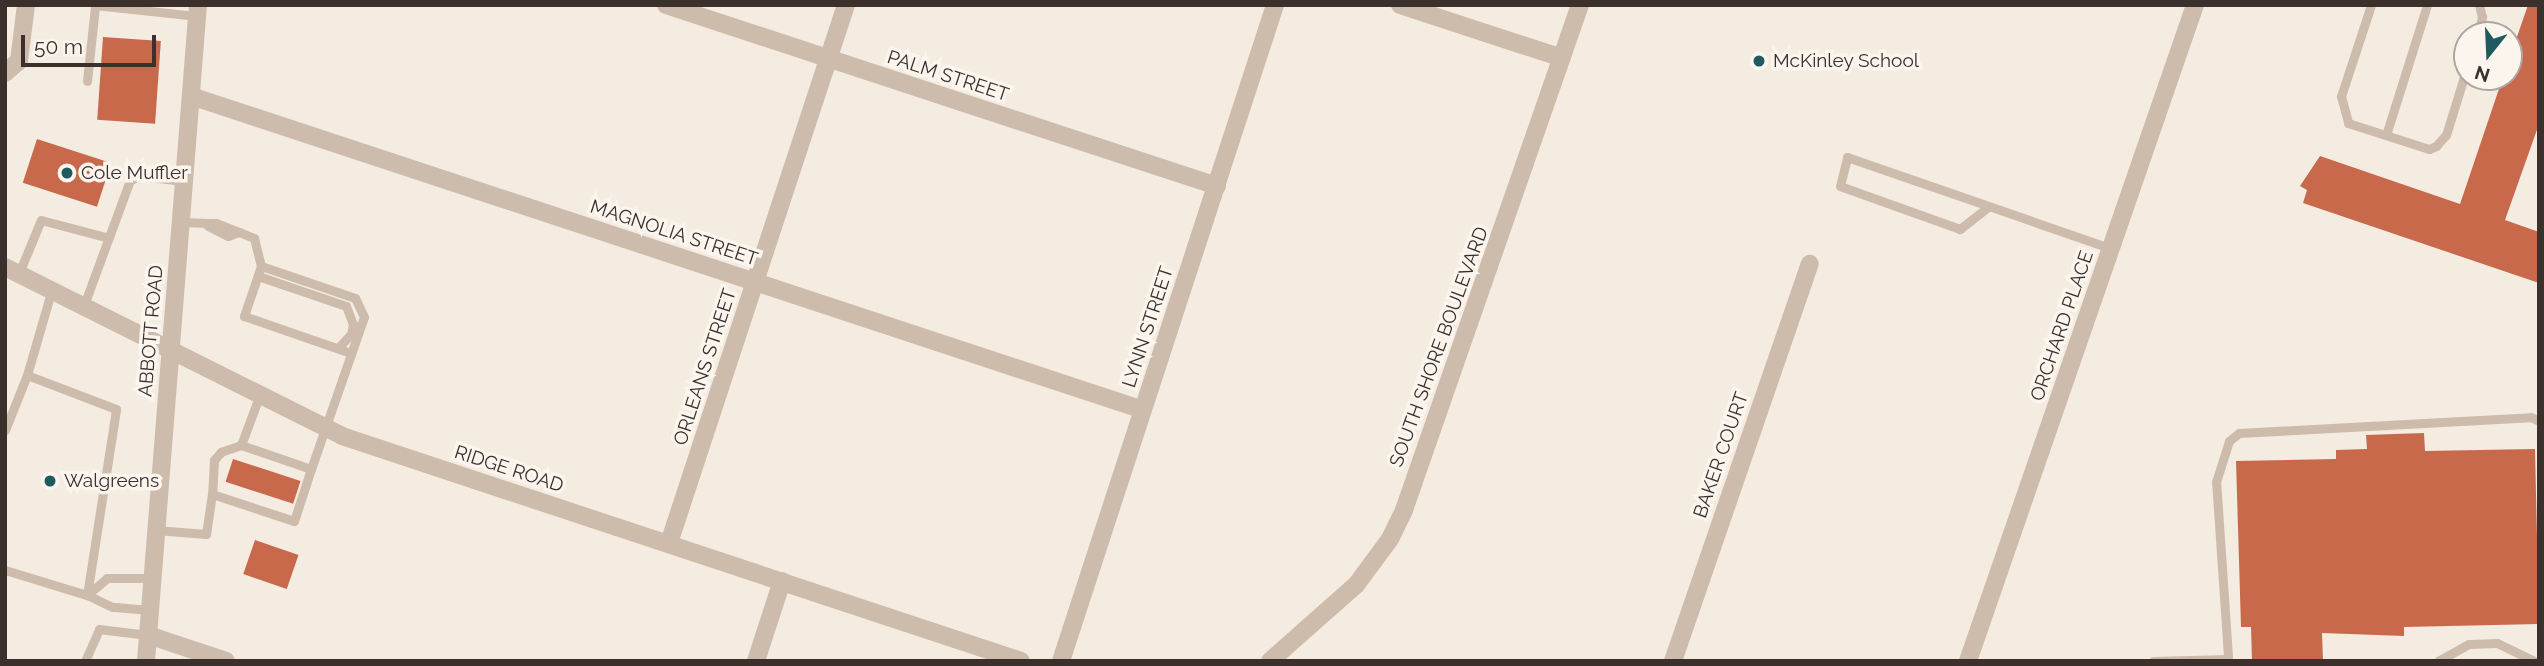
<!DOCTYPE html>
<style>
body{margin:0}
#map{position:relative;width:2544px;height:666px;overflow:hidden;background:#f4ebe1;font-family:Raleway,sans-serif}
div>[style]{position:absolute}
.building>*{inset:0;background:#c8694b;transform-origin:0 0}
.service>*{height:9px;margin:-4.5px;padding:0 4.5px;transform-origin:4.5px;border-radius:4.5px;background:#cdbbac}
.minor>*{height:18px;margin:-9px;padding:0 9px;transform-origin:9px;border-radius:9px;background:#cdbbac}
.tertiary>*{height:18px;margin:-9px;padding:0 9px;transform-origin:9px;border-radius:9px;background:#cdbbac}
.dots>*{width:19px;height:19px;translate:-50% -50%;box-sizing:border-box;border:4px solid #fbf5ee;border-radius:50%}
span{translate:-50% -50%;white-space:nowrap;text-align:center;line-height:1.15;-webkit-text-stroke:7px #fbf5ee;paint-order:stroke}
.poi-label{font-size:19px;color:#3b302b}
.left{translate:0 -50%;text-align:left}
.street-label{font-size:19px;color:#3b302b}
.frame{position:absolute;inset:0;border:7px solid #3b302b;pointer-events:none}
.north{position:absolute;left:2453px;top:21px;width:70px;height:70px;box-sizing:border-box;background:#fbf5ee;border:2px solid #aea6a0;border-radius:50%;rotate:198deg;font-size:19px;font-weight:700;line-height:28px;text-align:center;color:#3b302b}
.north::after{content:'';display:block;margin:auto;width:24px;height:32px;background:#1f5a5e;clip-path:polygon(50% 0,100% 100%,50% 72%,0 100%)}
.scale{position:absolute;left:21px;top:35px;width:135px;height:32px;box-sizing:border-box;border:4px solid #3b302b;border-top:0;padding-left:9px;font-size:21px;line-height:24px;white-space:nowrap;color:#3b302b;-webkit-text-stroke:5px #fbf5ee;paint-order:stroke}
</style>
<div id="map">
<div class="building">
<div style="clip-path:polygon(2528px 5px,2539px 5px,2539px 124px,2505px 220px,2539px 232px,2539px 283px,2303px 203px,2307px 190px,2300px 186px,2320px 156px,2460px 204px,2503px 77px,2509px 77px,2509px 60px)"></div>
<div style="left:103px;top:37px;width:58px;height:83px;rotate:4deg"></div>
<div style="left:37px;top:139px;width:78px;height:46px;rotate:18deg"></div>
<div style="clip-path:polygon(2424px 433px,2425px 451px,2535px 449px,2539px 624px,2404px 627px,2404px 636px,2322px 633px,2323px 661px,2252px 661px,2251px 627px,2241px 627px,2236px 461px,2336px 459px,2336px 450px,2367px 449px,2366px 435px)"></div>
<div style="left:233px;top:459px;width:71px;height:24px;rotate:18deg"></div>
<div style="left:255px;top:540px;width:46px;height:36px;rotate:19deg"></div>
</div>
<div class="service">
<div style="left:95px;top:5px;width:103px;rotate:6.2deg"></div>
<div style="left:2371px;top:5px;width:96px;rotate:108.2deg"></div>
<div style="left:2341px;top:96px;width:28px;rotate:75deg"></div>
<div style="left:2348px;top:123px;width:85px;rotate:17.8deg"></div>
<div style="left:2429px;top:149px;width:8px;rotate:-23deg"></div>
<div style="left:2436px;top:146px;width:15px;rotate:-48deg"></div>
<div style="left:2446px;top:135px;width:71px;rotate:-72.8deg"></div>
<div style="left:2477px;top:35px;width:19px;rotate:-74deg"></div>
<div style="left:2482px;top:17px;width:12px;rotate:-104deg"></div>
<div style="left:87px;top:81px;width:75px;rotate:-83.9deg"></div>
<div style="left:2386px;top:135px;width:136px;rotate:-72.5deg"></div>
<div style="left:1988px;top:207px;width:36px;rotate:142deg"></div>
<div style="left:1960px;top:229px;width:127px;rotate:-160.3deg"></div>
<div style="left:1840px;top:186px;width:30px;rotate:-76deg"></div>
<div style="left:1847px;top:157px;width:281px;rotate:19.1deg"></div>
<div style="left:181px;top:222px;width:35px;rotate:2deg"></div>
<div style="left:216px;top:223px;width:41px;rotate:21.5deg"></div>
<div style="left:254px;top:238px;width:29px;rotate:76deg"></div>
<div style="left:261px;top:266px;width:53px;rotate:108.8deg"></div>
<div style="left:244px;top:316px;width:113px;rotate:19.1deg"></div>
<div style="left:208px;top:226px;width:22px;rotate:27deg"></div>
<div style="left:228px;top:236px;width:12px;rotate:-20deg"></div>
<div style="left:19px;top:273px;width:57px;rotate:-67.5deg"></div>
<div style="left:41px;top:220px;width:70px;rotate:14.8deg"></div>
<div style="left:258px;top:276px;width:93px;rotate:18.8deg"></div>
<div style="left:346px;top:306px;width:19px;rotate:69deg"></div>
<div style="left:353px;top:324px;width:10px;rotate:101deg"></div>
<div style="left:351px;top:334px;width:19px;rotate:133deg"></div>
<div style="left:84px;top:305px;width:133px;rotate:-69.8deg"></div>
<div style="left:130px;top:180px;width:12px;rotate:-20deg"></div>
<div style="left:141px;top:176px;width:43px;rotate:6.6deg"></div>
<div style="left:260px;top:394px;width:54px;rotate:110.4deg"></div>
<div style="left:241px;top:445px;width:74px;rotate:18.9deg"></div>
<div style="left:311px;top:469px;width:161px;rotate:-70.8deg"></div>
<div style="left:364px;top:317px;width:21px;rotate:-115deg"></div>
<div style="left:355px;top:298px;width:99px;rotate:-161.2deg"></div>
<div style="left:5px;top:430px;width:59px;rotate:-68.2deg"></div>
<div style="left:27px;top:375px;width:90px;rotate:-73.8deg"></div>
<div style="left:241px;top:445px;width:21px;rotate:161deg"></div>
<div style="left:221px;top:452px;width:11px;rotate:131deg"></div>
<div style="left:214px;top:460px;width:34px;rotate:93deg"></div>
<div style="left:212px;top:494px;width:86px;rotate:18.2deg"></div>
<div style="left:294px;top:521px;width:55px;rotate:-71.9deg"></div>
<div style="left:156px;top:530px;width:50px;rotate:4.6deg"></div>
<div style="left:206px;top:534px;width:40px;rotate:-81.5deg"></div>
<div style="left:5px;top:570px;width:86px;rotate:17deg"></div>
<div style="left:87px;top:595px;width:188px;rotate:-81.1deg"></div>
<div style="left:116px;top:409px;width:95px;rotate:-159.1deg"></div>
<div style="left:150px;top:610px;width:38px;rotate:-175deg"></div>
<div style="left:112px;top:607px;width:28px;rotate:-154deg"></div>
<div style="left:87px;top:595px;width:26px;rotate:-40deg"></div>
<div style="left:107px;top:578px;width:45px"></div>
<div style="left:2228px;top:656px;width:174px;rotate:-93.9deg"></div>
<div style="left:2216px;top:482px;width:43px;rotate:-72.4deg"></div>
<div style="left:2229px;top:441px;width:13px;rotate:-39deg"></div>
<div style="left:2239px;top:433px;width:292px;rotate:-3.1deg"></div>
<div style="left:2531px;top:417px;width:9px;rotate:27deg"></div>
<div style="left:85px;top:661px;width:35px;rotate:-66deg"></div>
<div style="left:99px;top:629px;width:49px;rotate:7deg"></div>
<div style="left:2153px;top:661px;width:75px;rotate:-1.5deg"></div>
<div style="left:2438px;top:661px;width:35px;rotate:-29deg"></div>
<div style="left:2469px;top:644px;width:28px;rotate:-2deg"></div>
<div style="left:2497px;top:643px;width:41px;rotate:25.9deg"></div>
</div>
<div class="minor">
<div style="left:666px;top:5px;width:580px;rotate:18.19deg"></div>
<div style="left:1400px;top:5px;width:170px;rotate:18.1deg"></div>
<div style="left:5px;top:73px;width:18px;rotate:-41deg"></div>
<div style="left:19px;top:61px;width:56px;rotate:-82.9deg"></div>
<div style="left:191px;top:96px;width:1002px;rotate:18.25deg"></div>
<div style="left:669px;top:543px;width:566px;rotate:-71.79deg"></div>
<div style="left:148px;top:635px;width:82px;rotate:18.4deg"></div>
<div style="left:756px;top:661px;width:84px;rotate:-72deg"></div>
<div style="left:1061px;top:661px;width:690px;rotate:-71.93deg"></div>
<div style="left:1673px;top:661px;width:420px;rotate:-71deg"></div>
<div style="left:1968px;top:661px;width:694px;rotate:-70.91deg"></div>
</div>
<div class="tertiary">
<div style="left:5px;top:267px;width:377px;rotate:26.6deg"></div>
<div style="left:342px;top:436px;width:715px;rotate:18.33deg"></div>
<div style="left:146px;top:661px;width:658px;rotate:-85.47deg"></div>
<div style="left:1270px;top:661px;width:115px;rotate:-41.5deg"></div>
<div style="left:1356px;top:585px;width:57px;rotate:-53.5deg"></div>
<div style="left:1390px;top:539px;width:32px;rotate:-64deg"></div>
<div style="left:1404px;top:510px;width:535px;rotate:-70.79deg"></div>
</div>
<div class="dots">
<div style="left:1759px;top:61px;background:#1f5a5e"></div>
<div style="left:67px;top:173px;background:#1f5a5e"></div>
<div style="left:50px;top:481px;background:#1f5a5e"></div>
</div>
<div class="poi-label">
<span class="left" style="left:1773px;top:61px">McKinley School</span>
<span class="left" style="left:81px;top:173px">Cole Muffler</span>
<span class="left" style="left:64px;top:481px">Walgreens</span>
</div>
<div class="street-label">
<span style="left:948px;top:76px;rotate:18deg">PALM STREET</span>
<span style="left:674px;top:233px;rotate:18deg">MAGNOLIA STREET</span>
<span style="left:2062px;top:326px;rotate:-71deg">ORCHARD PLACE</span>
<span style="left:1148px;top:327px;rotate:-72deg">LYNN STREET</span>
<span style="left:151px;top:331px;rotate:-85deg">ABBOTT ROAD</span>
<span style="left:1439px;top:347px;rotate:-70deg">SOUTH SHORE BOULEVARD</span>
<span style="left:705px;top:367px;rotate:-72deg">ORLEANS STREET</span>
<span style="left:1721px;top:455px;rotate:-71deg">BAKER COURT</span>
<span style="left:509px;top:469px;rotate:18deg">RIDGE ROAD</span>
</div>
<div class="frame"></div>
<div class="north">N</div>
<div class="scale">50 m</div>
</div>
